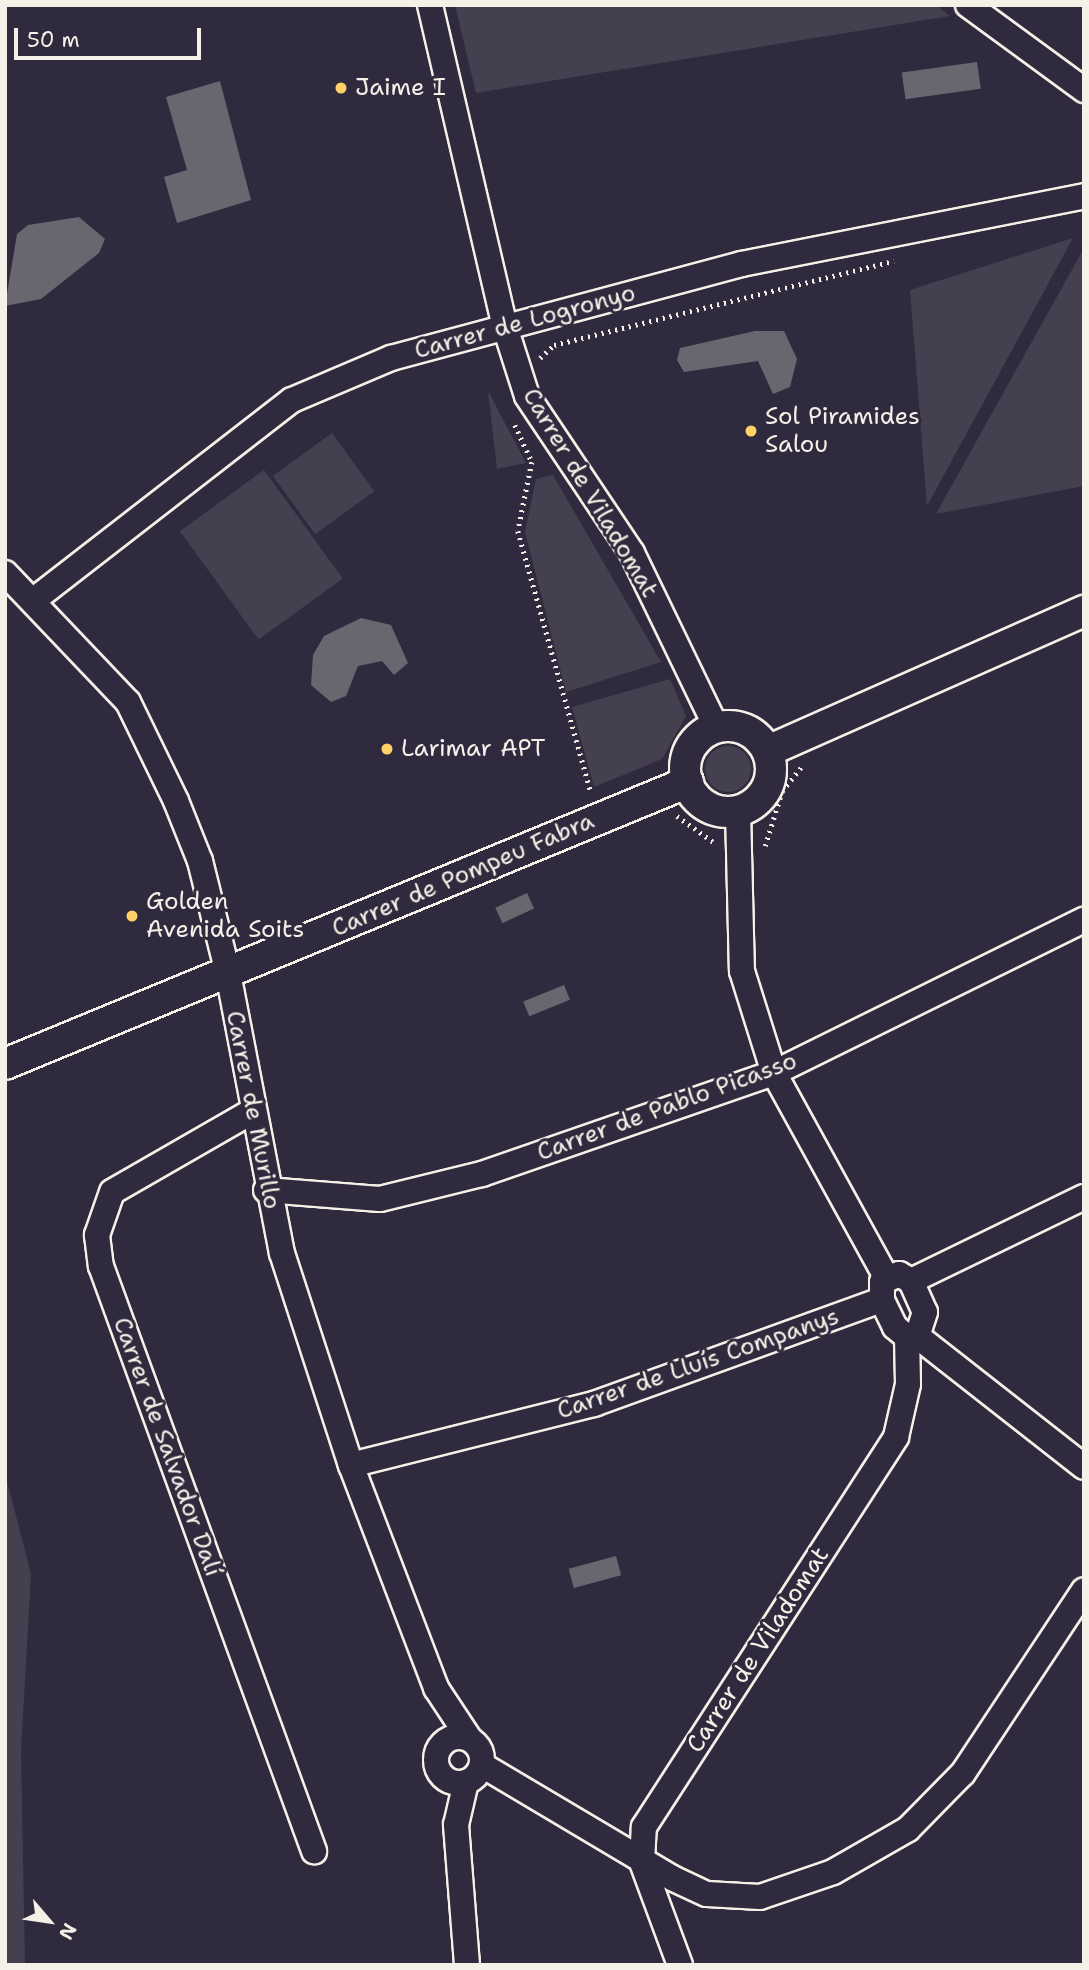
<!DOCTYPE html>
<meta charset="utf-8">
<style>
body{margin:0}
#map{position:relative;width:1089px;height:1970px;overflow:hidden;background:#2f2a3d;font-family:"Shantell Sans",sans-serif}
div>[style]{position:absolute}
.green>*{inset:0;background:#454050;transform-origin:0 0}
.round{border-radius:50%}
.water>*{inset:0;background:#6a6670;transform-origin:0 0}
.path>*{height:4.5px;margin-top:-2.25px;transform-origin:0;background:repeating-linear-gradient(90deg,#f4f1e8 0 2px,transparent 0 7px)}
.roads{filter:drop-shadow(2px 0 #f4f1e8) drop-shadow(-2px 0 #f4f1e8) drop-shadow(0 2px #f4f1e8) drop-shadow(0 -2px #f4f1e8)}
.minor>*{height:24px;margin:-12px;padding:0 12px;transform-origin:12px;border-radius:12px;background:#2f2a3d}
.minor>.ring{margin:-12px;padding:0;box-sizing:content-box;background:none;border:24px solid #2f2a3d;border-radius:50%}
.tertiary>*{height:30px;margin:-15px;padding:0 15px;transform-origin:15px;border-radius:15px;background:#2f2a3d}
.tertiary>.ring{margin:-15px;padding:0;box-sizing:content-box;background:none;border:30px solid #2f2a3d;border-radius:50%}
.dots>*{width:19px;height:19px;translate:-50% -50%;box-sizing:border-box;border:4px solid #2f2a3d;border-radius:50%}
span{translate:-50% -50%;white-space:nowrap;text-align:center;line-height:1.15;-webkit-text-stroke:6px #2f2a3d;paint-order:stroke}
.poi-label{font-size:24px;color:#f4f1e8}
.left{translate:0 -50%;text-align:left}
.street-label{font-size:24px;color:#f4f1e8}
.frame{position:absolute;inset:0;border:7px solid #f4f1e8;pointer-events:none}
.north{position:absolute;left:14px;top:1886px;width:70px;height:70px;-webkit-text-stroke:5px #2f2a3d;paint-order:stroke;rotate:119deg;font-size:19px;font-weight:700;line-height:28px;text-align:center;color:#f4f1e8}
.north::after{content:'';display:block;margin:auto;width:24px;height:32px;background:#f4f1e8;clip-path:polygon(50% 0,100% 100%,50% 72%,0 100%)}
.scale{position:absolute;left:14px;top:28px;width:187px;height:32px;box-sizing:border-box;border:4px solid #f4f1e8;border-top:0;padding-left:9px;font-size:21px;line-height:24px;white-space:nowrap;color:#f4f1e8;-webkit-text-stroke:5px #2f2a3d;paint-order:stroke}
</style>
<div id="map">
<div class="green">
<div style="clip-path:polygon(455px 5px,936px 5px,950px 16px,476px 93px)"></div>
<div style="clip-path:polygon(1073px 238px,927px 506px,910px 290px)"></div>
<div style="clip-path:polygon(1084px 248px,1084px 486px,936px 514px)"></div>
<div style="clip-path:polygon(488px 391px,526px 463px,497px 469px)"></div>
<div style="left:332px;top:433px;width:72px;height:73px;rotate:54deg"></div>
<div style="left:264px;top:470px;width:134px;height:104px;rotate:54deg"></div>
<div style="clip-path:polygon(553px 475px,661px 662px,566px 692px,525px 532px,536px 479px)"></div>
<div style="clip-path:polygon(670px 679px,686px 716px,662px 759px,594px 787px,572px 707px)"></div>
<div class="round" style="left:705px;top:746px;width:46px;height:46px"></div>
<div style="clip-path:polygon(5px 1473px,31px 1574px,21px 1751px,25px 1965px,5px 1965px)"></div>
</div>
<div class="water">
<div style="left:977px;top:62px;width:27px;height:76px;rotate:82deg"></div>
<div style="clip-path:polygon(220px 81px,251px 200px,177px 223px,164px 177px,187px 170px,166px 97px)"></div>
<div style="clip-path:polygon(79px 217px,105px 239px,99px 253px,41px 299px,5px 306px,17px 234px,28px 225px)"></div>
<div style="clip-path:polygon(755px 331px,784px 331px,797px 359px,790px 387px,773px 394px,758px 361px,684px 372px,677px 360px,680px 348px)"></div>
<div style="clip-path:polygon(361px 618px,391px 625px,408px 663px,394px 675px,382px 661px,358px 666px,346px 696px,331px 702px,311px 685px,313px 655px,324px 636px)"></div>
<div style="left:527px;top:893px;width:17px;height:35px;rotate:65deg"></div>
<div style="left:564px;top:985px;width:16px;height:44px;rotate:68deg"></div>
<div style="left:616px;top:1556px;width:20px;height:49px;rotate:75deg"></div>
</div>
<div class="path">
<div style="left:540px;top:358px;width:19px;rotate:-43deg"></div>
<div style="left:554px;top:345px;width:350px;rotate:-13.9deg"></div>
<div style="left:515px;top:425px;width:41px;rotate:65.3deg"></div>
<div style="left:532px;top:462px;width:70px;rotate:101.5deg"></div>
<div style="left:518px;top:531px;width:272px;rotate:74.4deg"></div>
<div style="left:677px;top:816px;width:47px;rotate:35.4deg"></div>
<div style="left:765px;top:846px;width:58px;rotate:-72.8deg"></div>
<div style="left:782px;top:791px;width:32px;rotate:-51deg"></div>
</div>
<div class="roads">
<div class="minor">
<div style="left:430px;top:5px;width:331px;rotate:76.9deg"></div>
<div style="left:505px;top:327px;width:72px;rotate:72.3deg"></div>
<div style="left:527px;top:396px;width:189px;rotate:56.2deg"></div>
<div style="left:632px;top:553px;width:193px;rotate:64.2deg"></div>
<div style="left:968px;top:5px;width:144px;rotate:36.2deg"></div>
<div style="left:5px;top:573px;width:178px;rotate:46.4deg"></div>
<div style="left:128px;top:702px;width:110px;rotate:64.1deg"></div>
<div style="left:176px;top:801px;width:65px;rotate:68.2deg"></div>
<div style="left:200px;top:861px;width:115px;rotate:76deg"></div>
<div style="left:228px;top:973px;width:285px;rotate:79.1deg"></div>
<div style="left:282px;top:1253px;width:223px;rotate:72deg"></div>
<div style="left:351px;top:1465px;width:239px;rotate:69.1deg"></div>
<div style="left:436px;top:1688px;width:60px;rotate:56.6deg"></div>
<div style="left:34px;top:600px;width:326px;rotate:-37.8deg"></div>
<div style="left:292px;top:400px;width:108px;rotate:-23deg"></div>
<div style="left:391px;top:358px;width:363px;rotate:-15deg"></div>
<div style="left:742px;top:264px;width:349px;rotate:-11.2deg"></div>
<div style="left:738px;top:811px;width:160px;rotate:88.6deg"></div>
<div style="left:742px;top:971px;width:107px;rotate:72.6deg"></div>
<div style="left:774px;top:1073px;width:233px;rotate:61.2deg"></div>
<div style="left:251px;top:1112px;width:160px;rotate:150.1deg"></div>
<div style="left:112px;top:1192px;width:46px;rotate:109.2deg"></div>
<div style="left:97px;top:1235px;width:31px;rotate:83deg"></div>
<div style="left:101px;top:1266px;width:623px;rotate:69.99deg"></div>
<div style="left:266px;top:1190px;width:114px;rotate:4.5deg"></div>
<div style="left:380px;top:1199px;width:105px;rotate:-13.8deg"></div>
<div style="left:482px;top:1174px;width:309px;rotate:-19.1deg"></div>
<div style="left:774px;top:1073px;width:346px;rotate:-26.3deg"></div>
<div style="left:899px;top:1274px;width:14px;rotate:30deg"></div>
<div style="left:911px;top:1281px;width:34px;rotate:66deg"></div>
<div style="left:925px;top:1312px;width:25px;rotate:108deg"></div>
<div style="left:917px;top:1336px;width:10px;rotate:174deg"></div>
<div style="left:907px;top:1337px;width:16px;rotate:-140deg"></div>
<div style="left:895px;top:1327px;width:30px;rotate:-116deg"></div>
<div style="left:882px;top:1300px;width:18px;rotate:-90deg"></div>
<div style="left:882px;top:1282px;width:19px;rotate:-25deg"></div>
<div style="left:911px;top:1281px;width:192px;rotate:-25.9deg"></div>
<div style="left:917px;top:1336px;width:212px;rotate:38.1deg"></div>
<div style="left:351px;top:1465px;width:251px;rotate:-14.1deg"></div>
<div style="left:594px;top:1404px;width:306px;rotate:-19.9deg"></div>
<div class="ring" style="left:436px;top:1737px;width:22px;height:22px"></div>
<div style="left:482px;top:1765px;width:221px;rotate:30.7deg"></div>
<div style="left:672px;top:1878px;width:38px;rotate:25deg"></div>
<div style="left:707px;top:1894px;width:53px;rotate:3.2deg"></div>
<div style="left:760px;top:1897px;width:77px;rotate:-18.9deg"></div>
<div style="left:833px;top:1872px;width:86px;rotate:-29.8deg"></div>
<div style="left:908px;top:1829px;width:78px;rotate:-45.5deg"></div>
<div style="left:963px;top:1773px;width:219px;rotate:-56.5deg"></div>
<div style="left:466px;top:1782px;width:44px;rotate:103.1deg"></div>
<div style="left:456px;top:1825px;width:140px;rotate:85.5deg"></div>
<div style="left:680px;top:1965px;width:110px;rotate:-110.3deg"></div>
<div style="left:642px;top:1862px;width:35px;rotate:-87deg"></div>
<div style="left:644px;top:1827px;width:464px;rotate:-57.1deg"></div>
<div style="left:896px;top:1437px;width:54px;rotate:-77.2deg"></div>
<div style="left:908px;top:1384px;width:47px;rotate:-91.2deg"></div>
</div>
<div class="tertiary">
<div class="ring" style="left:685px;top:726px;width:56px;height:56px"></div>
<div style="left:768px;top:751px;width:346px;rotate:-23.9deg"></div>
<div style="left:5px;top:1064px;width:739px;rotate:-22.43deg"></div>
</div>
</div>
<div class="dots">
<div style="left:341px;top:88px;background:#ffd166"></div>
<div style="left:751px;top:431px;background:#ffd166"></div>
<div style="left:387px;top:749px;background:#ffd166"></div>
<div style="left:132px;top:916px;background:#ffd166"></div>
</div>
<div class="poi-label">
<span class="left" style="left:355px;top:88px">Jaime I</span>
<span class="left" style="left:765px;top:431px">Sol Piramides<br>Salou</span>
<span class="left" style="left:401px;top:749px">Larimar APT</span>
<span class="left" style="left:146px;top:916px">Golden<br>Avenida Soits</span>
</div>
<div class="street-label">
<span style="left:525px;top:322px;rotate:-15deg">Carrer de Logronyo</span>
<span style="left:590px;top:493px;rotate:59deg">Carrer de Viladomat</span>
<span style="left:463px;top:875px;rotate:-23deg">Carrer de Pompeu Fabra</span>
<span style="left:667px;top:1107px;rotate:-20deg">Carrer de Pablo Picasso</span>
<span style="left:253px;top:1110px;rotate:79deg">Carrer de Murillo</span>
<span style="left:698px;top:1364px;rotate:-19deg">Carrer de Lluís Companys</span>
<span style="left:167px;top:1447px;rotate:70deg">Carrer de Salvador Dalí</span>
<span style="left:758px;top:1650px;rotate:-57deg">Carrer de Viladomat</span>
</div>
<div class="frame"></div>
<div class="north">N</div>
<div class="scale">50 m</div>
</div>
